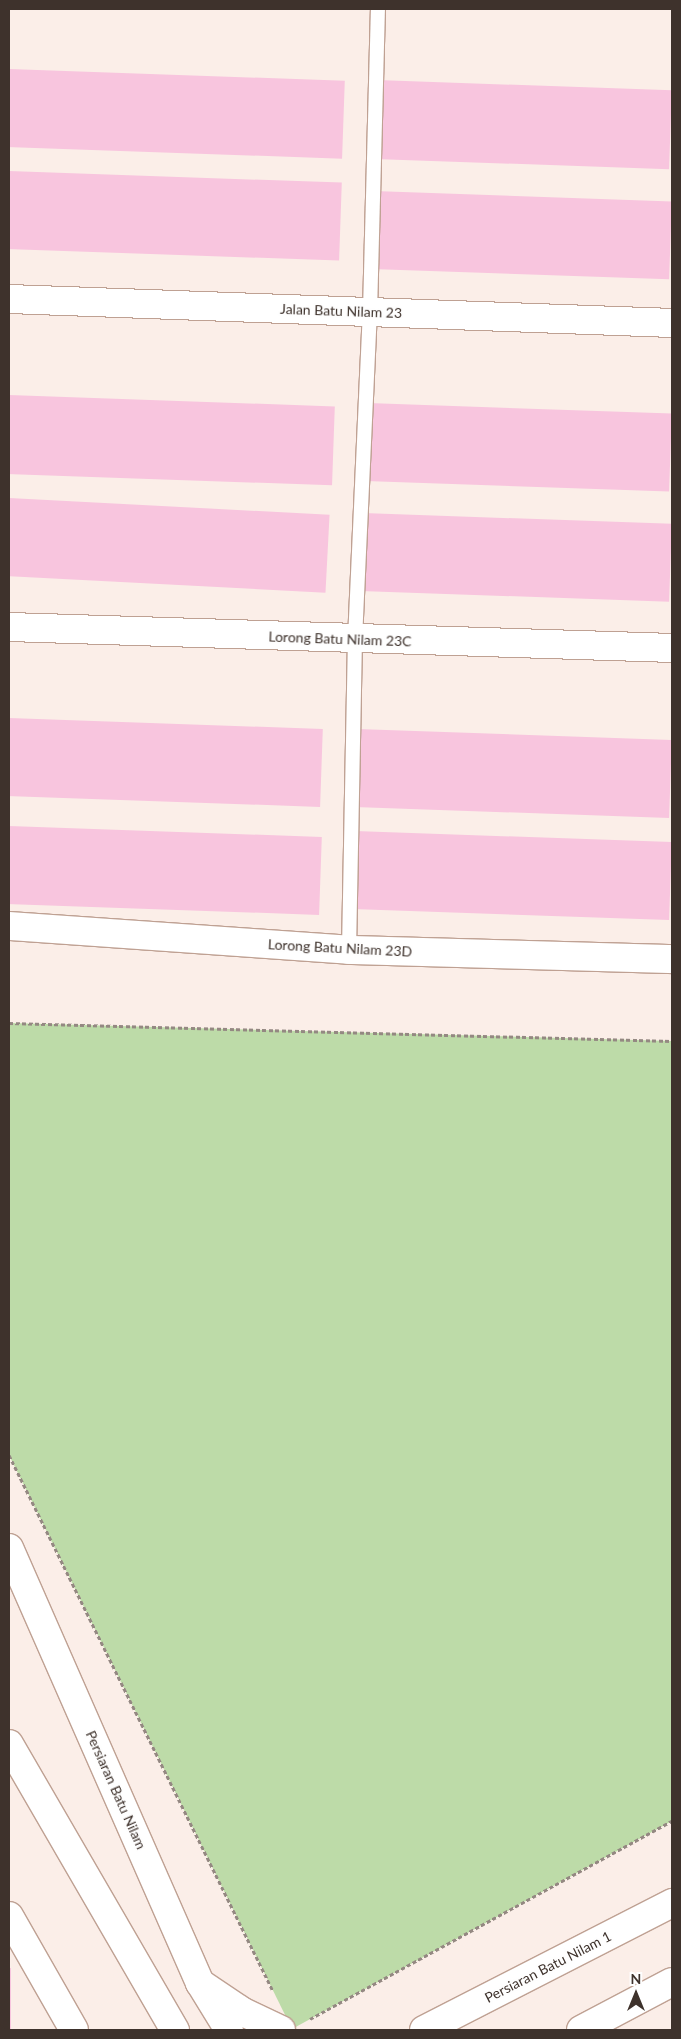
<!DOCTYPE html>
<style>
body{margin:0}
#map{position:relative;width:681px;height:2039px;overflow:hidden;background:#fbeee8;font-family:Lato,sans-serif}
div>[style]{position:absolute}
.green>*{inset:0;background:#bddba8}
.building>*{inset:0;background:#f8c5de;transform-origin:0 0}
.path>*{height:3px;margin-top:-1.5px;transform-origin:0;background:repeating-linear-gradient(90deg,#948882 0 4px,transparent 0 6.5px)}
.roads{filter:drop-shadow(1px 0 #bfa193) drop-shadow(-1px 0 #bfa193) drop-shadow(0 1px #bfa193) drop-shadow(0 -1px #bfa193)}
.service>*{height:14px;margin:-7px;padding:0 7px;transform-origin:7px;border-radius:7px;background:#fff}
.minor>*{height:28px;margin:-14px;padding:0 14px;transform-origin:14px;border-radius:14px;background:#fff}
.secondary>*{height:28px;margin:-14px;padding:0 14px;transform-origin:14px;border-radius:14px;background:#fff}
.primary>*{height:28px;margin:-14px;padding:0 14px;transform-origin:14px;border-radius:14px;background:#fff}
span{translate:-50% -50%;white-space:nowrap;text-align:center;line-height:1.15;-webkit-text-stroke:4.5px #fefefe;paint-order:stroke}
.street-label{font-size:14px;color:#3e322c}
.frame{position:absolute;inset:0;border:10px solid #3e322c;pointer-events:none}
.north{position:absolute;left:611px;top:1969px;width:50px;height:50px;-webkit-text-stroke:4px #fefefe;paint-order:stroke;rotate:0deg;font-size:14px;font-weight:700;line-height:20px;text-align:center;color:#3e322c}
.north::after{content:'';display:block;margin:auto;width:18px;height:22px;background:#3e322c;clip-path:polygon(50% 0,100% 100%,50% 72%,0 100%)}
</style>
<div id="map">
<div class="green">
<div style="clip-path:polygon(9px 1023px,672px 1041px,672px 1821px,292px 2029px,9px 1455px)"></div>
</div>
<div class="building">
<div style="left:9px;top:69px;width:336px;height:78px;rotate:2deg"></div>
<div style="left:377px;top:80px;width:295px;height:79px;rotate:2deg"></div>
<div style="left:9px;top:171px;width:333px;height:78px;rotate:2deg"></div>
<div style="left:374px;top:191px;width:298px;height:78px;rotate:2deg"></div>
<div style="left:9px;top:395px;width:326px;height:79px;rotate:2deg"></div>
<div style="left:368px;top:403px;width:304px;height:78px;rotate:2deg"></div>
<div style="left:9px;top:498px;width:321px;height:78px;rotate:3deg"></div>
<div style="left:363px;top:513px;width:309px;height:78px;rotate:2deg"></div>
<div style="left:9px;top:718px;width:314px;height:78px;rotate:2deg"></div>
<div style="left:357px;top:729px;width:315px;height:78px;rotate:2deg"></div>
<div style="left:9px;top:826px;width:313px;height:78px;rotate:2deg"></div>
<div style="left:355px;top:831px;width:317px;height:78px;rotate:2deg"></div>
<div style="left:9px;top:1968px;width:2px;height:62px"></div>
</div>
<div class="path">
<div style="left:9px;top:1023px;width:663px;rotate:1.56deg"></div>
<div style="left:9px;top:1455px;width:597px;rotate:63.78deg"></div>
<div style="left:310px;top:2019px;width:413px;rotate:-28.7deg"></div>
</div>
<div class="roads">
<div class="service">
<div style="left:349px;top:950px;width:310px;rotate:-88.9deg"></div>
<div style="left:355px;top:640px;width:328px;rotate:-87.4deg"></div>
<div style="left:370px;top:312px;width:303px;rotate:-88.5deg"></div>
</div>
<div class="minor">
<div style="left:9px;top:299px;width:663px;rotate:2.07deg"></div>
<div style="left:9px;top:627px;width:663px;rotate:1.81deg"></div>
<div style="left:9px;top:926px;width:341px;rotate:4deg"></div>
<div style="left:349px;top:950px;width:323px;rotate:1.6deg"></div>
<div style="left:9px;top:1916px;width:131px;rotate:60.3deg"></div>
</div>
<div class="secondary">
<div style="left:9px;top:1548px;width:475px;rotate:66.3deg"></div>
<div style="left:200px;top:1983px;width:55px;rotate:58.3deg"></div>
<div style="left:9px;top:1744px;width:331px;rotate:59.9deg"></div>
</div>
<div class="primary">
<div style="left:200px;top:1983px;width:52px;rotate:34deg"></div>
<div style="left:243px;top:2012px;width:42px;rotate:25.3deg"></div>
<div style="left:424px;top:2030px;width:279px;rotate:-27.1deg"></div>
<div style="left:581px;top:2030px;width:103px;rotate:-27.8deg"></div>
</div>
</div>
<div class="street-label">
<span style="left:341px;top:311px;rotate:2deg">Jalan Batu Nilam 23</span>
<span style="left:340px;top:639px;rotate:2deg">Lorong Batu Nilam 23C</span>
<span style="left:340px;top:948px;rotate:3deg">Lorong Batu Nilam 23D</span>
<span style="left:116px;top:1790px;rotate:66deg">Persiaran Batu Nilam</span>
<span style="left:548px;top:1967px;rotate:-27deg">Persiaran Batu Nilam 1</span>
</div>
<div class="frame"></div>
<div class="north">N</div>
</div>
